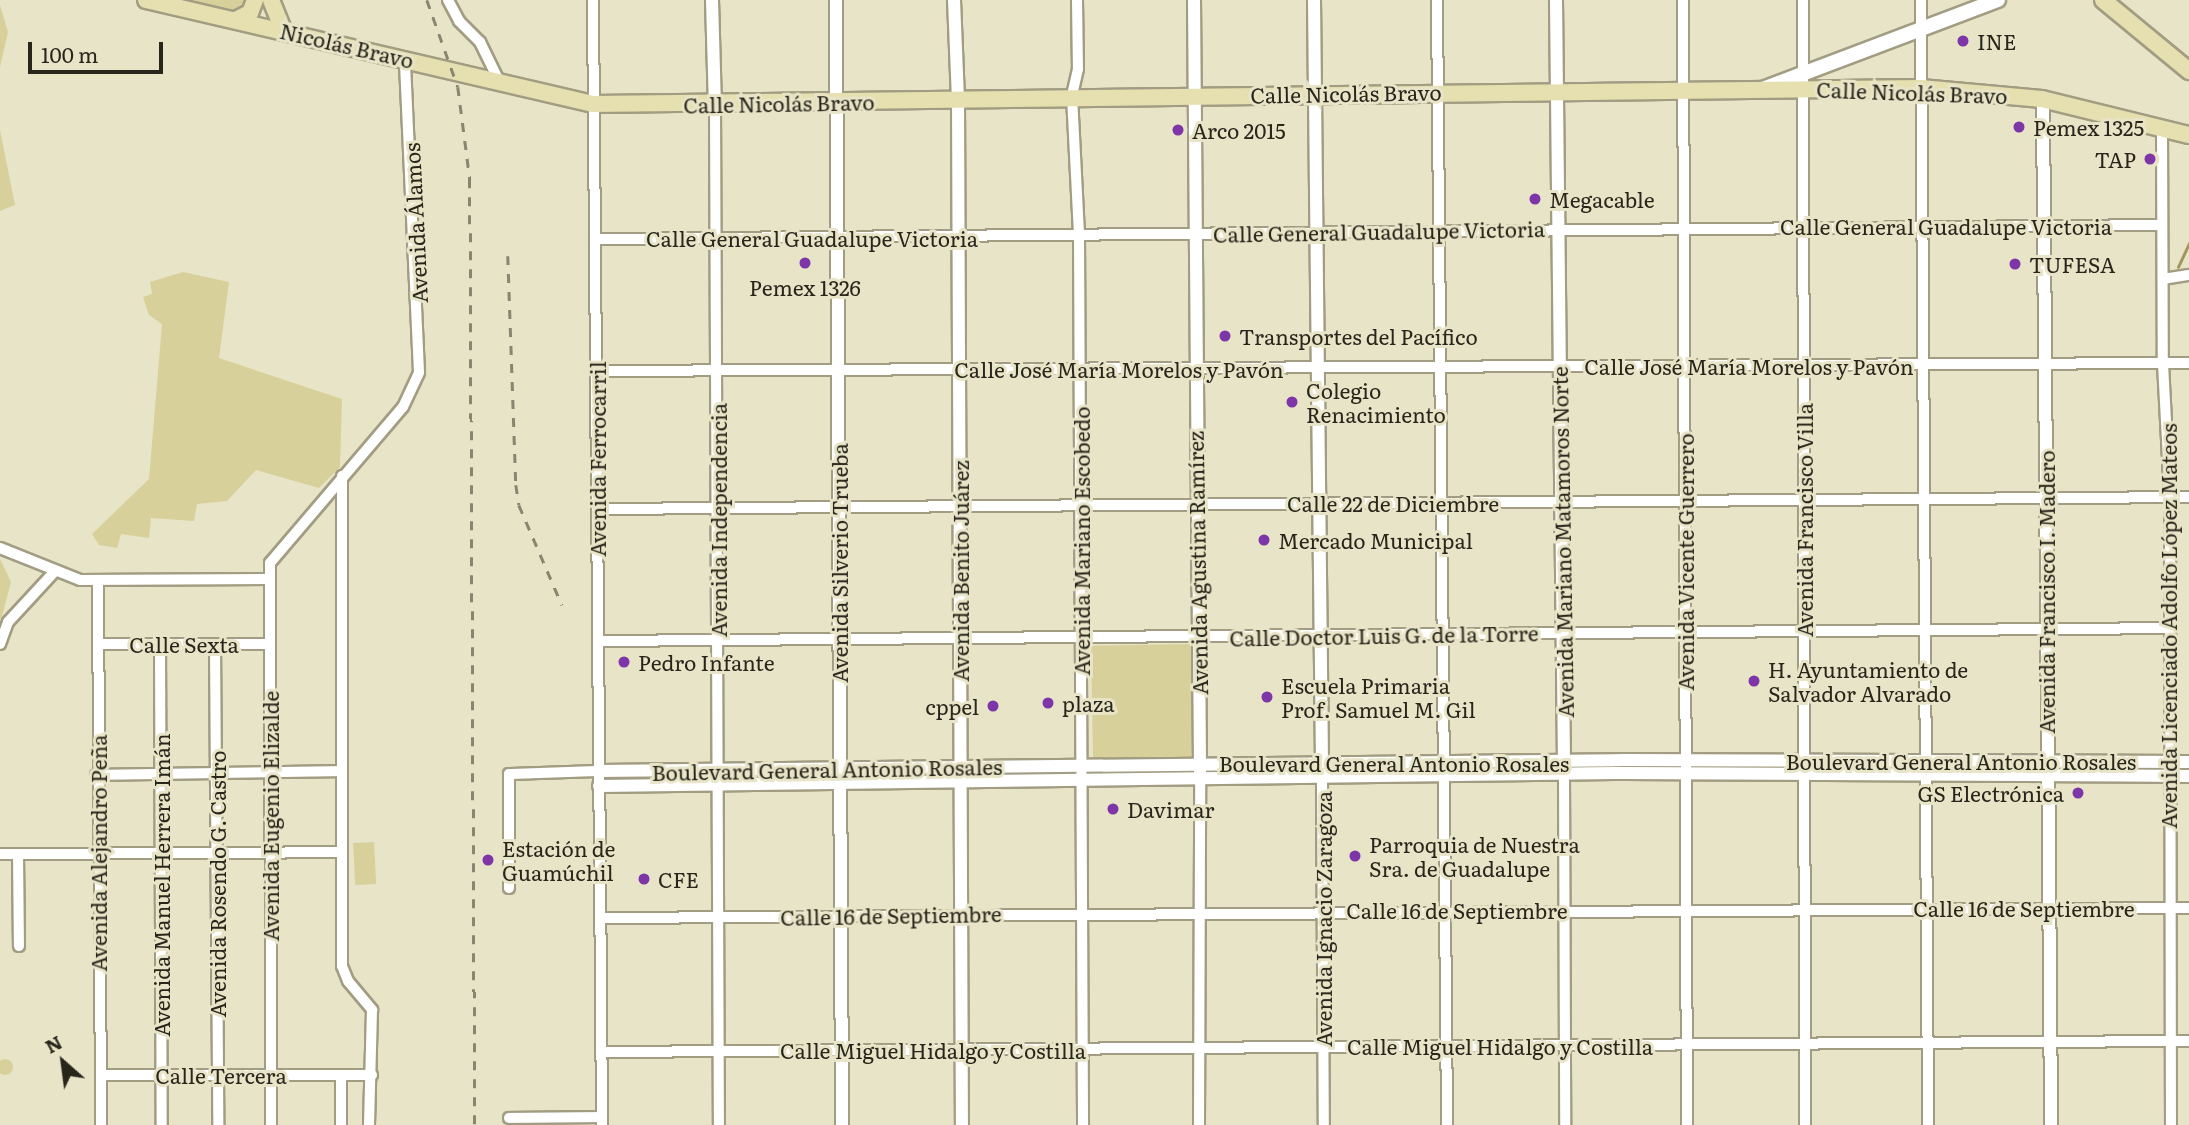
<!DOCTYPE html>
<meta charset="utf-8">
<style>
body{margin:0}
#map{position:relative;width:2189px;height:1125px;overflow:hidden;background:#e8e4c7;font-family:Literata,serif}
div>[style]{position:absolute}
.green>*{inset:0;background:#d8d09b;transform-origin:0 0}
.round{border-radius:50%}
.stream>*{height:2.5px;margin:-1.25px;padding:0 1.25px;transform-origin:1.25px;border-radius:1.25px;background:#a09760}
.roads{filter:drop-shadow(2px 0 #a29d82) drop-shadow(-2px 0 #a29d82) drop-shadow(0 2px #a29d82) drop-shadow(0 -2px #a29d82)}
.minor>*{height:10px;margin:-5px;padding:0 5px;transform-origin:5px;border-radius:5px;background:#fff}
.tertiary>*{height:12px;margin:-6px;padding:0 6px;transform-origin:6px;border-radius:6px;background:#fff}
.secondary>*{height:14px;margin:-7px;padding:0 7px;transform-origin:7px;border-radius:7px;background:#fff}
.primary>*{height:16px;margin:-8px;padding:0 8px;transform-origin:8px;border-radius:8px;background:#e6dfb0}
.rail>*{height:2.5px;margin-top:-1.25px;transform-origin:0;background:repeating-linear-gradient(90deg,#888571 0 9px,transparent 0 18px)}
.dots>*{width:19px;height:19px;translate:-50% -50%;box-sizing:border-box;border:4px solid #e8e4c7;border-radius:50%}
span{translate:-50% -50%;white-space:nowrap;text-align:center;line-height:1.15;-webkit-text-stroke:6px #e8e4c7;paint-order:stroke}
.poi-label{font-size:21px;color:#28261b}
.left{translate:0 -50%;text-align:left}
.right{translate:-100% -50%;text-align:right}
.street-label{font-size:21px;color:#28261b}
.north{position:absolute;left:28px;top:1027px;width:70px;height:70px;-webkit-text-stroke:5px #e8e4c7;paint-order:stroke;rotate:332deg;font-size:19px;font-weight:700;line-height:28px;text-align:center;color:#28261b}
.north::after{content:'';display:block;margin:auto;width:24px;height:32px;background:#28261b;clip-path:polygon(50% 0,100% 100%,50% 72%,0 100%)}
.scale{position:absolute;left:28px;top:42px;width:135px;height:32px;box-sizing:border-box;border:4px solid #28261b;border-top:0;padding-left:9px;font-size:21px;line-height:24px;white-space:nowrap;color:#28261b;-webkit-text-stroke:5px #e8e4c7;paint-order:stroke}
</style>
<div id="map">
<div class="green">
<div style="clip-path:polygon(175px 0,250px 0,247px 7px,234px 13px)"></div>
<div style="clip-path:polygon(0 5px,8px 32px,0 67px)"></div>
<div style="clip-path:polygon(0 130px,15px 205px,0 211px)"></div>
<div style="clip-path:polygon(183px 272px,229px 282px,219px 358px,342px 399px,340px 467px,319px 488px,256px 470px,227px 501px,197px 504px,194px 521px,151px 518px,149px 538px,121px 534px,117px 548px,99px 545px,92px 534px,149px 479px,162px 324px,149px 315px,143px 297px,152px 294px,150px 282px)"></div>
<div style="clip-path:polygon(0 559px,11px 582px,0 624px)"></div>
<div style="left:1192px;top:644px;width:113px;height:101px;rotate:89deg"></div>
<div style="left:374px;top:842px;width:42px;height:21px;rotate:87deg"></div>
<div class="round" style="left:-3px;top:1059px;width:16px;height:16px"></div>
</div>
<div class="stream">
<div style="left:2178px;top:267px;width:26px;rotate:-65deg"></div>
</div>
<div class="roads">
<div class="minor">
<div style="left:448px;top:0;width:24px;rotate:62deg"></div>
<div style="left:459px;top:21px;width:30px;rotate:45deg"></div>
<div style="left:480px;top:42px;width:43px;rotate:64deg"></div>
<div style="left:593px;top:0;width:1125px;rotate:89.54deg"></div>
<div style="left:1077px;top:0;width:69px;rotate:89.2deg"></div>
<div style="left:1078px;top:69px;width:28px;rotate:103deg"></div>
<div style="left:1072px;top:96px;width:139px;rotate:87.1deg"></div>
<div style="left:1079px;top:235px;width:890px;rotate:89.74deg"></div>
<div style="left:1437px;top:0;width:1125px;rotate:89.49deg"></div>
<div style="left:1683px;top:0;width:1125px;rotate:89.8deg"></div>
<div style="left:1803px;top:0;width:1125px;rotate:89.9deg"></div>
<div style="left:1921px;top:0;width:1125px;rotate:89.64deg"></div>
<div style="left:715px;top:105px;width:1020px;rotate:89.78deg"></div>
<div style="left:2162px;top:128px;width:236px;rotate:89.8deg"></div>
<div style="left:2163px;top:364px;width:133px;rotate:87deg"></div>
<div style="left:2170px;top:497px;width:628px;rotate:89.91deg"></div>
<div style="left:595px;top:239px;width:1567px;rotate:-0.51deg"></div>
<div style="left:2163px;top:279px;width:26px;rotate:-9deg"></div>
<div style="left:596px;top:371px;width:1593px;rotate:-0.29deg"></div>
<div style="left:342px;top:476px;width:490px;rotate:90deg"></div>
<div style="left:342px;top:966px;width:16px;rotate:68deg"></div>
<div style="left:348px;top:981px;width:38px;rotate:50deg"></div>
<div style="left:372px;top:1010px;width:115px;rotate:91.5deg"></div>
<div style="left:597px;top:509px;width:1592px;rotate:-0.43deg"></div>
<div style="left:0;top:548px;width:86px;rotate:21.8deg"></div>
<div style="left:80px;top:580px;width:188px;rotate:-0.3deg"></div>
<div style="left:98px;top:581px;width:544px;rotate:89.68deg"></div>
<div style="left:598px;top:641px;width:1572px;rotate:-0.47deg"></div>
<div style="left:0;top:644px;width:23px;rotate:-70deg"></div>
<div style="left:8px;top:622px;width:69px;rotate:-47.3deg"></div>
<div style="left:98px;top:644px;width:171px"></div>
<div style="left:160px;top:644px;width:481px;rotate:89.8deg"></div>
<div style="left:215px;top:644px;width:481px;rotate:89.6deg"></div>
<div style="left:1564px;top:774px;width:351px;rotate:89.8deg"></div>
<div style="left:96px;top:775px;width:245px;rotate:-0.9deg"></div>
<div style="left:1322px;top:778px;width:347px;rotate:89.7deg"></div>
<div style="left:0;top:854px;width:340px;rotate:-0.3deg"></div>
<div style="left:18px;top:854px;width:92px;rotate:89.4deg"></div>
<div style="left:509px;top:888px;width:114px;rotate:-90deg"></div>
<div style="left:509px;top:774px;width:90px;rotate:-1.9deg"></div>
<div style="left:600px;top:918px;width:1589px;rotate:-0.36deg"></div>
<div style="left:601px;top:1052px;width:1588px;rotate:-0.4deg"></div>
<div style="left:101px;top:1075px;width:271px"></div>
<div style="left:509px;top:1118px;width:92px;rotate:-0.6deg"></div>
<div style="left:271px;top:1125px;width:562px;rotate:-90.1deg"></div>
<div style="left:270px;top:563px;width:205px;rotate:-49.6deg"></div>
<div style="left:403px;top:407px;width:38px;rotate:-65deg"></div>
<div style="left:419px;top:372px;width:314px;rotate:-92.6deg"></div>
<div style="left:341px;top:1125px;width:50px;rotate:-90deg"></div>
<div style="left:1199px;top:1125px;width:346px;rotate:-89.8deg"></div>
</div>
<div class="tertiary">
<div style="left:712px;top:0;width:105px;rotate:88.4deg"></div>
<div style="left:836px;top:0;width:1125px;rotate:89.69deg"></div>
<div style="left:954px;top:0;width:100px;rotate:87.7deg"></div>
<div style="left:958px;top:100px;width:1025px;rotate:89.78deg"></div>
<div style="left:1194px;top:0;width:772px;rotate:89.55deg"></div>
<div style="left:1314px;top:0;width:770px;rotate:89.4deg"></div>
<div style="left:1556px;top:0;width:770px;rotate:89.4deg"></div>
<div style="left:2043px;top:100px;width:1025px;rotate:89.55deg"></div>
<div style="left:599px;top:771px;width:1025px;rotate:-0.61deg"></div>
<div style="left:1624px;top:760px;width:565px;rotate:0.2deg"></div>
<div style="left:599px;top:786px;width:1026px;rotate:-0.73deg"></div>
<div style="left:1625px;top:773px;width:564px;rotate:0.3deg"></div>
</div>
<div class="secondary">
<div style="left:1765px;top:88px;width:249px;rotate:-20.7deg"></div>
</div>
<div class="primary">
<div style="left:146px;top:0;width:459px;rotate:13.1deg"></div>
<div style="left:593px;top:104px;width:1328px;rotate:-0.69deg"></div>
<div style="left:1921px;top:88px;width:121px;rotate:5.2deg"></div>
<div style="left:2042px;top:99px;width:151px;rotate:13.8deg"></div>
<div style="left:271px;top:0;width:32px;rotate:68deg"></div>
<div style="left:2103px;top:0;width:112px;rotate:39.5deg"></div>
<div style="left:236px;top:20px;width:16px;rotate:-27deg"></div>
<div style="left:250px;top:13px;width:14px;rotate:-69deg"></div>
</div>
</div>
<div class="rail">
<div style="left:427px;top:0;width:92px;rotate:70.4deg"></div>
<div style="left:458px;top:87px;width:93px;rotate:82.6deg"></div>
<div style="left:470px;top:179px;width:946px;rotate:89.7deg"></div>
<div style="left:508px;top:256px;width:229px;rotate:88deg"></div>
<div style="left:516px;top:485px;width:20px;rotate:81deg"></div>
<div style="left:519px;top:505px;width:109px;rotate:66.7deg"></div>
</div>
<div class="dots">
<div style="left:1963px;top:41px;background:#7d35a7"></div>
<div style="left:2019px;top:127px;background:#7d35a7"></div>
<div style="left:1178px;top:130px;background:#7d35a7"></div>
<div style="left:2150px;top:159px;background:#7d35a7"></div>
<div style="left:1535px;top:199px;background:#7d35a7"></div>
<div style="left:805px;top:263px;background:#7d35a7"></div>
<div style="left:2015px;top:264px;background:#7d35a7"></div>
<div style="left:1225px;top:336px;background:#7d35a7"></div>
<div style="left:1292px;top:402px;background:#7d35a7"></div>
<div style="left:1264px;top:540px;background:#7d35a7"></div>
<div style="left:624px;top:662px;background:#7d35a7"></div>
<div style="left:1754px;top:681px;background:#7d35a7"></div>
<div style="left:1267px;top:697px;background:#7d35a7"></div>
<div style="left:1048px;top:703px;background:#7d35a7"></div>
<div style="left:993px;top:706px;background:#7d35a7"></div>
<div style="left:2078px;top:793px;background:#7d35a7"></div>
<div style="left:1113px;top:809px;background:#7d35a7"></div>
<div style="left:1355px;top:856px;background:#7d35a7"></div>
<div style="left:488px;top:860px;background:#7d35a7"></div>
<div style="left:644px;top:879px;background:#7d35a7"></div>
</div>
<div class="poi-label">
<span class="left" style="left:1977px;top:41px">INE</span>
<span class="left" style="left:2033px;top:127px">Pemex 1325</span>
<span class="left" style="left:1192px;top:130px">Arco 2015</span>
<span class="right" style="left:2136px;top:159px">TAP</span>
<span class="left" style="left:1549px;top:199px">Megacable</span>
<span class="left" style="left:2029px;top:264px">TUFESA</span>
<span style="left:805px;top:287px">Pemex 1326</span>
<span class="left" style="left:1239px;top:336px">Transportes del Pacífico</span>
<span class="left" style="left:1306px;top:402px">Colegio<br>Renacimiento</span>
<span class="left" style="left:1278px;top:540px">Mercado Municipal</span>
<span class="left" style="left:638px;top:662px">Pedro Infante</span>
<span class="left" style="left:1768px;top:681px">H. Ayuntamiento de<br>Salvador Alvarado</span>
<span class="left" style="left:1281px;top:697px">Escuela Primaria<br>Prof. Samuel M. Gil</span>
<span class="left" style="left:1062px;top:703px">plaza</span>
<span class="right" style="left:979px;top:706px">cppel</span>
<span class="right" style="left:2064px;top:793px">GS Electrónica</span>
<span class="left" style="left:1127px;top:809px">Davimar</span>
<span class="left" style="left:1369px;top:856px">Parroquia de Nuestra<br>Sra. de Guadalupe</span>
<span class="left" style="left:502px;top:860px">Estación de<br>Guamúchil</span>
<span class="left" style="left:658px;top:879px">CFE</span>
</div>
<div class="street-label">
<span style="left:347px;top:45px;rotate:13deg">Nicolás Bravo</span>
<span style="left:1912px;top:92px;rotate:2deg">Calle Nicolás Bravo</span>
<span style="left:1346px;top:93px;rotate:-1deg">Calle Nicolás Bravo</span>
<span style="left:779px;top:103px;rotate:-1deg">Calle Nicolás Bravo</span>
<span style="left:415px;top:223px;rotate:-93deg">Avenida Álamos</span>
<span style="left:1946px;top:226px">Calle General Guadalupe Victoria</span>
<span style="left:1379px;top:231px;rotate:-1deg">Calle General Guadalupe Victoria</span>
<span style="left:812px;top:238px">Calle General Guadalupe Victoria</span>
<span style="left:1749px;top:366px">Calle José María Morelos y Pavón</span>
<span style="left:1119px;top:369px">Calle José María Morelos y Pavón</span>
<span style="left:597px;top:459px;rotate:-90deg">Avenida Ferrocarril</span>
<span style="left:1393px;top:503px">Calle 22 de Diciembre</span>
<span style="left:718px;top:520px;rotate:-90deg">Avenida Independencia</span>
<span style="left:1804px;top:520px;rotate:-90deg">Avenida Francisco Villa</span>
<span style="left:1081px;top:541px;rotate:-90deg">Avenida Mariano Escobedo</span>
<span style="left:1562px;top:542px;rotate:-91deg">Avenida Mariano Matamoros Norte</span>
<span style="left:1685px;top:562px;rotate:-90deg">Avenida Vicente Guerrero</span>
<span style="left:839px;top:563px;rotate:-90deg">Avenida Silverio Trueba</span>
<span style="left:1197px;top:563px;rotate:-91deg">Avenida Agustina Ramírez</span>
<span style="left:960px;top:571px;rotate:-90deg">Avenida Benito Juárez</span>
<span style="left:2046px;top:592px;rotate:-90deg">Avenida Francisco I. Madero</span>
<span style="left:2168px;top:626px;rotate:-90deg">Avenida Licenciado Adolfo López Mateos</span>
<span style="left:1384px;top:635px;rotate:-1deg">Calle Doctor Luis G. de la Torre</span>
<span style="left:184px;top:644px">Calle Sexta</span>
<span style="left:1961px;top:761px">Boulevard General Antonio Rosales</span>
<span style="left:1394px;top:763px">Boulevard General Antonio Rosales</span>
<span style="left:827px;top:769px;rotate:-1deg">Boulevard General Antonio Rosales</span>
<span style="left:270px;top:816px;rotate:-90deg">Avenida Eugenio Elizalde</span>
<span style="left:98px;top:853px;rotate:-90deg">Avenida Alejandro Peña</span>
<span style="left:217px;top:884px;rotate:-90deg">Avenida Rosendo G. Castro</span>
<span style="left:161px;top:885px;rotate:-90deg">Avenida Manuel Herrera Imán</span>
<span style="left:2024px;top:908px">Calle 16 de Septiembre</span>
<span style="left:1457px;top:910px">Calle 16 de Septiembre</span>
<span style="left:891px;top:915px;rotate:-1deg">Calle 16 de Septiembre</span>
<span style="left:1323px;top:919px;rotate:-90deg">Avenida Ignacio Zaragoza</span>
<span style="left:1500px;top:1046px">Calle Miguel Hidalgo y Costilla</span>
<span style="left:933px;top:1050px">Calle Miguel Hidalgo y Costilla</span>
<span style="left:221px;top:1075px">Calle Tercera</span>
</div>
<div class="north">N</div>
<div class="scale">100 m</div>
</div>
